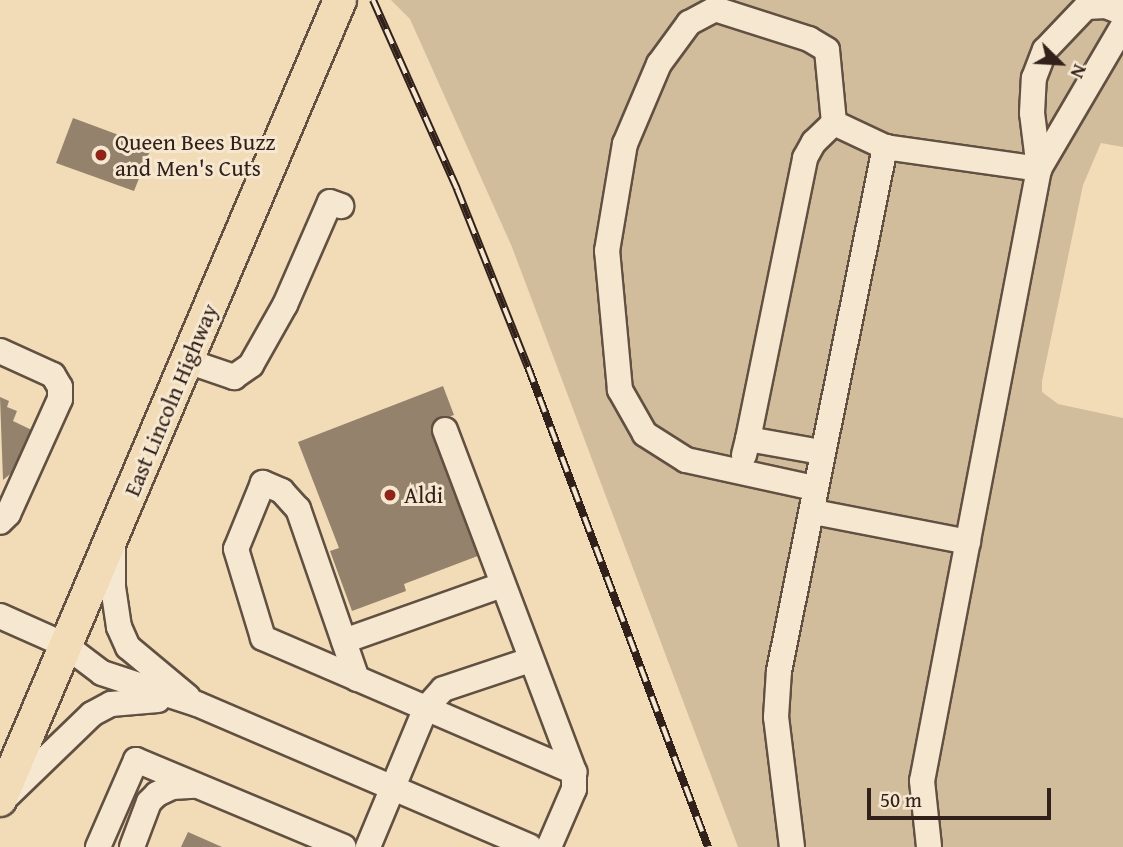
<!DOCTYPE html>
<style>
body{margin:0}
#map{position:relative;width:1123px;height:847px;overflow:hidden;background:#f1dcb7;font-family:"Gentium Book Plus",serif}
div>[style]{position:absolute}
.green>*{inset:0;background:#d1bc9c}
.building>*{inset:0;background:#95826c}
.roads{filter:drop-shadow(2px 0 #625042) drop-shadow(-2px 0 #625042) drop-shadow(0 2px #625042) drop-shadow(0 -2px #625042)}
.minor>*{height:24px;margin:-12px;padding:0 12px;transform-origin:12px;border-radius:12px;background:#f6e8d0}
.major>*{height:32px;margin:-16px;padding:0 16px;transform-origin:16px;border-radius:16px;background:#f1dcb7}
.rail>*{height:8px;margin-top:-4px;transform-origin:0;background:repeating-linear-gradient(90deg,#f6e8d0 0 16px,#32211b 0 32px);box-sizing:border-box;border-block:2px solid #32211b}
.dots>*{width:19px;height:19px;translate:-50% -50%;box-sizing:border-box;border:4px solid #f6e8d0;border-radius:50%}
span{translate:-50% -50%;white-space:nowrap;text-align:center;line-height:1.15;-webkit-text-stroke:6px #f6e8d0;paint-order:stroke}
.poi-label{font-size:23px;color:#32211b}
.left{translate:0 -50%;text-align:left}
.street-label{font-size:23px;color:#32211b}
.north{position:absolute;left:1025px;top:28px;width:70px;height:70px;-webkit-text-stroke:5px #f6e8d0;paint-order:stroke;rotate:114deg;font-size:19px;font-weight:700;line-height:28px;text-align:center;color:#32211b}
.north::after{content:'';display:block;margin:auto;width:24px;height:32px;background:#32211b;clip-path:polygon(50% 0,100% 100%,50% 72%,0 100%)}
.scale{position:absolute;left:867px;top:788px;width:184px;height:32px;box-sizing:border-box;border:4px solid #32211b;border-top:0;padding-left:9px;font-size:21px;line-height:24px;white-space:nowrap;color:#32211b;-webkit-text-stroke:5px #f6e8d0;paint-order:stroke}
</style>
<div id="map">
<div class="green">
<div style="clip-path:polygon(391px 0,1123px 0,1123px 147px,1101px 143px,1083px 185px,1042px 381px,1042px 392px,1058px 404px,1123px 418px,1123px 847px,738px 847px,512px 247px,410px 19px)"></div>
</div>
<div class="building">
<div style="clip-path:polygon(73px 118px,143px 144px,150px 151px,134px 191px,56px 163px)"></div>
<div style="clip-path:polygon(443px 386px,454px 415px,433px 422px,483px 554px,404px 584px,406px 591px,352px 611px,330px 551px,339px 548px,298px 442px)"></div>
<div style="clip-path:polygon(0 397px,9px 401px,7px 407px,17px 411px,13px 421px,36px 432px,14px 471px,3px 480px)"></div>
<div style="clip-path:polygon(188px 832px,222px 847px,181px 847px)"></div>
</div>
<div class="roads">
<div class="minor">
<div style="left:1039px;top:169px;width:56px;rotate:-97.1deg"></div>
<div style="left:1032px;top:113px;width:35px;rotate:-87deg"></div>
<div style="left:1034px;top:78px;width:30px;rotate:-69deg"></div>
<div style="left:1045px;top:50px;width:59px;rotate:-46.4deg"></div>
<div style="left:1086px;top:7px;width:20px;rotate:-3deg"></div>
<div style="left:1106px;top:6px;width:18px;rotate:22deg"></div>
<div style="left:1039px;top:169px;width:166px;rotate:-59.6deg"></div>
<div style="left:0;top:351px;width:58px;rotate:24.4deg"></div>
<div style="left:53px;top:375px;width:14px;rotate:60deg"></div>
<div style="left:60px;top:387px;width:12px;rotate:90deg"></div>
<div style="left:60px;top:399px;width:126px;rotate:114.3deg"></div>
<div style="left:8px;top:514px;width:11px;rotate:135deg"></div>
<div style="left:187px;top:361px;width:50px;rotate:18.8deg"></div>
<div style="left:234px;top:377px;width:21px;rotate:-35deg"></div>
<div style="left:251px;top:365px;width:69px;rotate:-60.5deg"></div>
<div style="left:285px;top:305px;width:112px;rotate:-66.4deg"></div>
<div style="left:330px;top:202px;width:12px;rotate:20deg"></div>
<div style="left:445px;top:430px;width:366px;rotate:69.3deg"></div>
<div style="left:574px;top:772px;width:17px;rotate:90deg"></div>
<div style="left:574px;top:789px;width:63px;rotate:113.3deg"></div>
<div style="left:748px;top:439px;width:287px;rotate:-78.5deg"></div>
<div style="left:805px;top:158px;width:18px;rotate:-61deg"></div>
<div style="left:814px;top:142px;width:28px;rotate:-44deg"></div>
<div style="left:744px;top:455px;width:16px;rotate:-76deg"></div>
<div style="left:748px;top:439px;width:74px;rotate:10.1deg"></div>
<div style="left:814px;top:488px;width:131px;rotate:-167.7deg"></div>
<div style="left:686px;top:460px;width:49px;rotate:-147.6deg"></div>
<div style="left:645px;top:434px;width:51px;rotate:-119.6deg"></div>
<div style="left:620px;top:390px;width:140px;rotate:-95.3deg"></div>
<div style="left:607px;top:251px;width:109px;rotate:-80.5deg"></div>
<div style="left:625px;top:144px;width:87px;rotate:-67deg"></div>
<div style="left:659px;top:64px;width:51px;rotate:-53.8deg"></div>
<div style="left:689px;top:23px;width:30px;rotate:-28deg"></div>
<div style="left:715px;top:9px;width:99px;rotate:17.7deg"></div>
<div style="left:809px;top:39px;width:21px;rotate:31deg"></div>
<div style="left:827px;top:50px;width:73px;rotate:84.5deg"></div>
<div style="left:834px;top:123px;width:56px;rotate:25.2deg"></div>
<div style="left:814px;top:512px;width:157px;rotate:11deg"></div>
<div style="left:113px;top:543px;width:44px;rotate:90deg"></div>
<div style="left:113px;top:587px;width:40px;rotate:81.5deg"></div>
<div style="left:119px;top:627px;width:22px;rotate:66deg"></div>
<div style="left:128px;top:647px;width:78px;rotate:39.8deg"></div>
<div style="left:0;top:616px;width:71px;rotate:24deg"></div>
<div style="left:65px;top:645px;width:46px;rotate:37.1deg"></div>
<div style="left:102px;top:673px;width:100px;rotate:18.1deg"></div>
<div style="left:197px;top:704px;width:362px;rotate:23.2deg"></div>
<div style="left:344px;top:641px;width:168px;rotate:-19.5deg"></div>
<div style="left:357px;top:679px;width:180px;rotate:-109.1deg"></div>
<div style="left:298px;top:509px;width:24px;rotate:-132deg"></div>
<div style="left:282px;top:491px;width:21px;rotate:-157deg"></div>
<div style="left:263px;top:483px;width:71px;rotate:112.2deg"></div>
<div style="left:236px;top:549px;width:93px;rotate:73.1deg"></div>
<div style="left:263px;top:638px;width:339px;rotate:23.3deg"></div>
<div style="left:4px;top:799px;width:122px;rotate:-44deg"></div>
<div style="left:92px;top:714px;width:21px;rotate:-28deg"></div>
<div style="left:111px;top:704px;width:47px;rotate:-4.9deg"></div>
<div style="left:98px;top:847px;width:95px;rotate:-66.4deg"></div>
<div style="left:136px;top:760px;width:225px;rotate:22.7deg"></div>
<div style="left:132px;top:847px;width:48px;rotate:-69.3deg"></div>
<div style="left:149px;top:802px;width:11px;rotate:-45deg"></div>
<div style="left:157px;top:794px;width:17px;rotate:-25deg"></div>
<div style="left:172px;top:787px;width:22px;rotate:-3deg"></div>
<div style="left:368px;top:847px;width:151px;rotate:-67.4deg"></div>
<div style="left:426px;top:708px;width:25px;rotate:-48deg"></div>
<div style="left:443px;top:689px;width:92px;rotate:-18.4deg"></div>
<div style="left:792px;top:847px;width:131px;rotate:-97deg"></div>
<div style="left:776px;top:717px;width:46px;rotate:-86.3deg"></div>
<div style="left:779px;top:671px;width:535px;rotate:-78.56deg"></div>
<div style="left:885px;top:147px;width:156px;rotate:8.1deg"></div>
<div style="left:1039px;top:169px;width:623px;rotate:100.82deg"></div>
<div style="left:922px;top:781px;width:66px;rotate:83.9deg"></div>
</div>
<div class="major">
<div style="left:0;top:800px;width:869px;rotate:-66.97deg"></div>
</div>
</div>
<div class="rail">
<div style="left:373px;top:0;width:207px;rotate:66deg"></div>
<div style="left:457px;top:189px;width:192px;rotate:68.3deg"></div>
<div style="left:528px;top:367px;width:513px;rotate:69.44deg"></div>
</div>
<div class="dots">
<div style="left:101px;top:155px;background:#8f2418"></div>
<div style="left:390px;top:495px;background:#8f2418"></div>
</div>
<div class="poi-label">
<span class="left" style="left:115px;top:155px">Queen Bees Buzz<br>and Men's Cuts</span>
<span class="left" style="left:404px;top:495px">Aldi</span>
</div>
<div class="street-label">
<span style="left:171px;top:400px;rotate:-67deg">East Lincoln Highway</span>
</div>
<div class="north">N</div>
<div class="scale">50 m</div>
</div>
